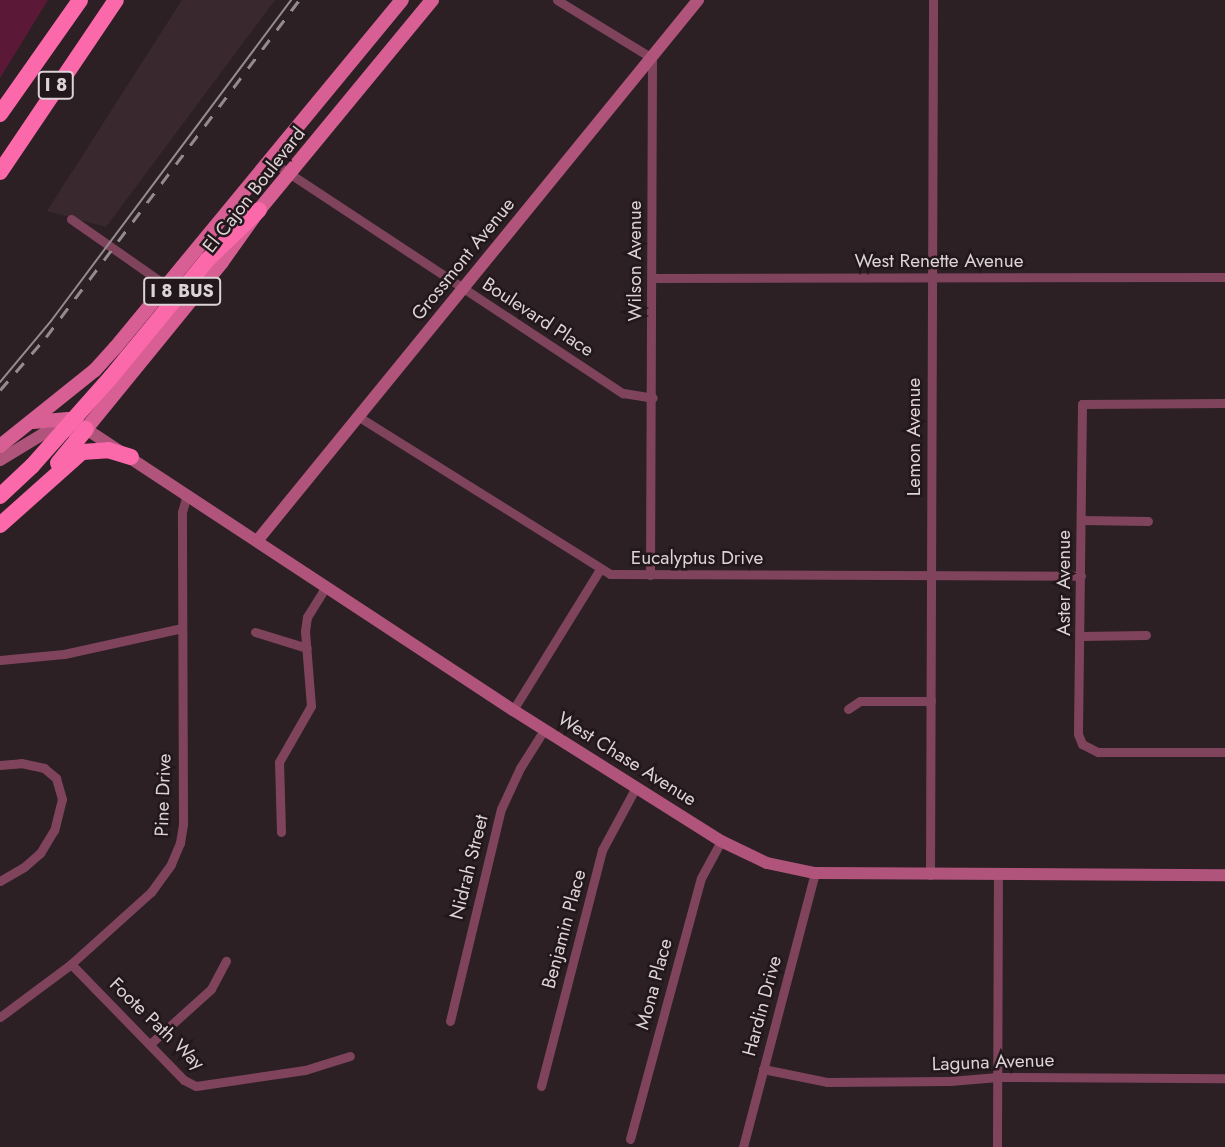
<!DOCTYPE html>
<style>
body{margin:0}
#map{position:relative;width:1225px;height:1147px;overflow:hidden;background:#2c2024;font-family:Jost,sans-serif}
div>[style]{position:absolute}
.built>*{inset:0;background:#3a282f}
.green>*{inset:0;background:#5b1837}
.street>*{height:9px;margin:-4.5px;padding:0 4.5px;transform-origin:4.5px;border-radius:4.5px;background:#7f445c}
.secondary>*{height:12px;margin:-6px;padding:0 6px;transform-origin:6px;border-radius:6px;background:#b1547c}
.primary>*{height:14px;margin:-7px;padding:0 7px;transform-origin:7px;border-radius:7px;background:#d85f94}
.highway>*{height:16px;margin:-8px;padding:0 8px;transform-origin:8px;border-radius:8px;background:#fc69aa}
.tram>*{height:2px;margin:-1px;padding:0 1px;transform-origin:1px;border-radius:1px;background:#958b8f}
.rail>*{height:2.5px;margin-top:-1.25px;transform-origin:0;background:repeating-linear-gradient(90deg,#958b8f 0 12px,transparent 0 24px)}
.highway-bridge>*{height:16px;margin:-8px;padding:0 8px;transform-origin:8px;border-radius:8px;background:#fc69aa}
span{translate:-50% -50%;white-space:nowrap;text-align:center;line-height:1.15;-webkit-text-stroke:5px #22171b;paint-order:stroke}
.shield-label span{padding:2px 5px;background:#22171b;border:2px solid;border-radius:5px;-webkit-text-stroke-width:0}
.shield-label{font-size:18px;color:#dcd3d6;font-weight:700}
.street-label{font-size:19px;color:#dcd3d6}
</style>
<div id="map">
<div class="built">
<div style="clip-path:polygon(182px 0,275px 0,106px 227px,47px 211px)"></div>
</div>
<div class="green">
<div style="clip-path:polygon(0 0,48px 0,0 78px)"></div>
</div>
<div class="street">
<div style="left:557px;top:0;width:111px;rotate:31.4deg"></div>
<div style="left:652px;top:58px;width:517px;rotate:90.22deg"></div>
<div style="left:269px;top:160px;width:424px;rotate:33.4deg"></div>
<div style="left:623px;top:393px;width:30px;rotate:9deg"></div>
<div style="left:71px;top:219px;width:117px;rotate:34.9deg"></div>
<div style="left:652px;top:278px;width:573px;rotate:-0.1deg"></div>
<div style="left:1225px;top:403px;width:143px;rotate:179.6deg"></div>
<div style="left:1082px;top:404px;width:330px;rotate:90.7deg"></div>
<div style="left:1078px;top:734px;width:11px;rotate:68deg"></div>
<div style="left:1082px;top:744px;width:18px;rotate:27deg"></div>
<div style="left:1098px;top:752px;width:127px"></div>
<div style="left:359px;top:417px;width:296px;rotate:32deg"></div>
<div style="left:610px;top:574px;width:471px;rotate:0.2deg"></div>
<div style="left:1081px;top:520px;width:67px;rotate:0.9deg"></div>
<div style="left:255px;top:632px;width:54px;rotate:17.1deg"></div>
<div style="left:1081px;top:636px;width:65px;rotate:-0.9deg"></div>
<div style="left:0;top:660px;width:64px;rotate:-5.4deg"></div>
<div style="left:64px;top:654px;width:121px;rotate:-12.4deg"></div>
<div style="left:848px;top:709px;width:14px;rotate:-34deg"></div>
<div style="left:860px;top:701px;width:71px"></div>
<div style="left:513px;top:710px;width:166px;rotate:-58.3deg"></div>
<div style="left:0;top:765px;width:21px;rotate:-5deg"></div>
<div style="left:21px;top:763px;width:24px;rotate:12deg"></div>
<div style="left:44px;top:768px;width:16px;rotate:40deg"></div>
<div style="left:56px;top:778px;width:22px;rotate:74deg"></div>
<div style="left:62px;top:799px;width:32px;rotate:104deg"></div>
<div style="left:54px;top:830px;width:27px;rotate:121deg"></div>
<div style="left:40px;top:853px;width:21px;rotate:139deg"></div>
<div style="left:24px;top:867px;width:28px;rotate:150deg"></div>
<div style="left:281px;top:832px;width:70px;rotate:-91.6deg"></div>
<div style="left:279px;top:762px;width:64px;rotate:-60.3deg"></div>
<div style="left:311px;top:706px;width:75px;rotate:-94.6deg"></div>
<div style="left:305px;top:631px;width:14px;rotate:-82deg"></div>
<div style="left:307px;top:617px;width:36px;rotate:-58deg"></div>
<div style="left:930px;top:875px;width:875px;rotate:-89.8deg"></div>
<div style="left:71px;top:964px;width:162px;rotate:45.8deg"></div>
<div style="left:184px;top:1080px;width:13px;rotate:27deg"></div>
<div style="left:196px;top:1086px;width:110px;rotate:-8.4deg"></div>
<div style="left:305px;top:1070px;width:47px;rotate:-17.3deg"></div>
<div style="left:0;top:1017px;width:89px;rotate:-36.7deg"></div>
<div style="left:71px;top:964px;width:108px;rotate:-42deg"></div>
<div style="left:151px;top:892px;width:34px;rotate:-54deg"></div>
<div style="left:171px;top:864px;width:23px;rotate:-67deg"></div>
<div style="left:180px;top:843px;width:20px;rotate:-81deg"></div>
<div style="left:183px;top:823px;width:311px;rotate:-90.2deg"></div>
<div style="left:182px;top:512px;width:18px;rotate:-74deg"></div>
<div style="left:450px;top:1021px;width:218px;rotate:-76.5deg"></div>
<div style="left:501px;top:809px;width:45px;rotate:-65.1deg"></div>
<div style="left:520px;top:768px;width:45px;rotate:-57.7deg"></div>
<div style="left:150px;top:1044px;width:82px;rotate:-42deg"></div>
<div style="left:211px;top:989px;width:32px;rotate:-62deg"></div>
<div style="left:763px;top:1069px;width:65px;rotate:11.5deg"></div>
<div style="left:827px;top:1082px;width:123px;rotate:-0.5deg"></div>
<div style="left:950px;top:1081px;width:48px;rotate:-4.8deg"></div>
<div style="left:998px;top:1077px;width:227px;rotate:0.3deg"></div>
<div style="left:541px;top:1086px;width:244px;rotate:-75.5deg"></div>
<div style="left:602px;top:850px;width:72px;rotate:-61.6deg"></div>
<div style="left:630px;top:1139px;width:270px;rotate:-74.8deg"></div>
<div style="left:701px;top:878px;width:42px;rotate:-61.6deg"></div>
<div style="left:743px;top:1147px;width:283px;rotate:-75.3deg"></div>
<div style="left:997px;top:1147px;width:272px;rotate:-89.8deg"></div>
</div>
<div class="secondary">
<div style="left:0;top:460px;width:50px;rotate:-31.2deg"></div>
<div style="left:43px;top:434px;width:43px;rotate:-6.6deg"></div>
<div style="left:86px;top:429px;width:511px;rotate:33.35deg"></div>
<div style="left:513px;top:710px;width:246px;rotate:32.2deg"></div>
<div style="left:721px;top:841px;width:51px;rotate:25.6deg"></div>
<div style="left:767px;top:863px;width:49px;rotate:11.8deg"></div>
<div style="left:815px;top:873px;width:410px;rotate:0.3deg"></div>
<div style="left:257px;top:541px;width:698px;rotate:-50.81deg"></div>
</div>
<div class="primary">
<div style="left:33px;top:422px;width:35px;rotate:-5deg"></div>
<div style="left:68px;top:419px;width:13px;rotate:29deg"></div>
<div style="left:86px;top:429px;width:215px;rotate:-50.8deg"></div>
<div style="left:222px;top:262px;width:64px;rotate:-54.6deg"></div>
<div style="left:259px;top:210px;width:272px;rotate:-50.5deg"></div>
<div style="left:0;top:446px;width:122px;rotate:-38.7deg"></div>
<div style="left:95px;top:370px;width:30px;rotate:-48deg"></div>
<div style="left:115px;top:348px;width:451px;rotate:-50.5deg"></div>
</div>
<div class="highway">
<div style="left:0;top:114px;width:139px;rotate:-54.9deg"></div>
<div style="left:0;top:172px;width:207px;rotate:-56deg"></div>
<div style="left:111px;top:377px;width:151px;rotate:-50.6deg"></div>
<div style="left:207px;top:260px;width:72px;rotate:-43.9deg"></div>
<div style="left:58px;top:463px;width:44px;rotate:-50.5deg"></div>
<div style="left:0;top:496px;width:44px;rotate:-43.2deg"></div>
<div style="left:0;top:525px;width:110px;rotate:-41.7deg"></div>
<div style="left:82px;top:452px;width:26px;rotate:-4deg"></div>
<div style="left:108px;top:450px;width:24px;rotate:17deg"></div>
</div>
<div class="tram">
<div style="left:0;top:382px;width:80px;rotate:-50.1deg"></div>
<div style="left:51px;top:321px;width:401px;rotate:-53.2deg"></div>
</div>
<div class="rail">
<div style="left:0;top:390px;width:70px;rotate:-49deg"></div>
<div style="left:46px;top:337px;width:421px;rotate:-53.1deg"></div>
</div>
<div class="highway-bridge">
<div style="left:32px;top:466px;width:119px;rotate:-48.4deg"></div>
</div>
<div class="shield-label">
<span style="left:56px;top:85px">I 8</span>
<span style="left:182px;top:291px">I 8 BUS</span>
</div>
<div class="street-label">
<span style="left:254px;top:190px;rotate:-52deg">El Cajon Boulevard</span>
<span style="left:463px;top:259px;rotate:-51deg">Grossmont Avenue</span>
<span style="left:635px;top:261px;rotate:-90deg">Wilson Avenue</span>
<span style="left:939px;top:261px">West Renette Avenue</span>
<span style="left:538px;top:317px;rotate:33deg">Boulevard Place</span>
<span style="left:914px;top:437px;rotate:-90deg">Lemon Avenue</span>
<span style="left:697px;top:558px">Eucalyptus Drive</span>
<span style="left:1064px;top:583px;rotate:-90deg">Aster Avenue</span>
<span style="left:627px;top:759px;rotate:32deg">West Chase Avenue</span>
<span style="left:163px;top:795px;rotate:-88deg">Pine Drive</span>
<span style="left:469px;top:867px;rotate:-76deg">Nidrah Street</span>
<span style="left:564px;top:929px;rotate:-75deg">Benjamin Place</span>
<span style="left:654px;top:984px;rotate:-75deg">Mona Place</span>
<span style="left:762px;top:1006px;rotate:-75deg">Hardin Drive</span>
<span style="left:157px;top:1024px;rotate:44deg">Foote Path Way</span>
<span style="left:993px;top:1062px;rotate:-2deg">Laguna Avenue</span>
</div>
</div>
